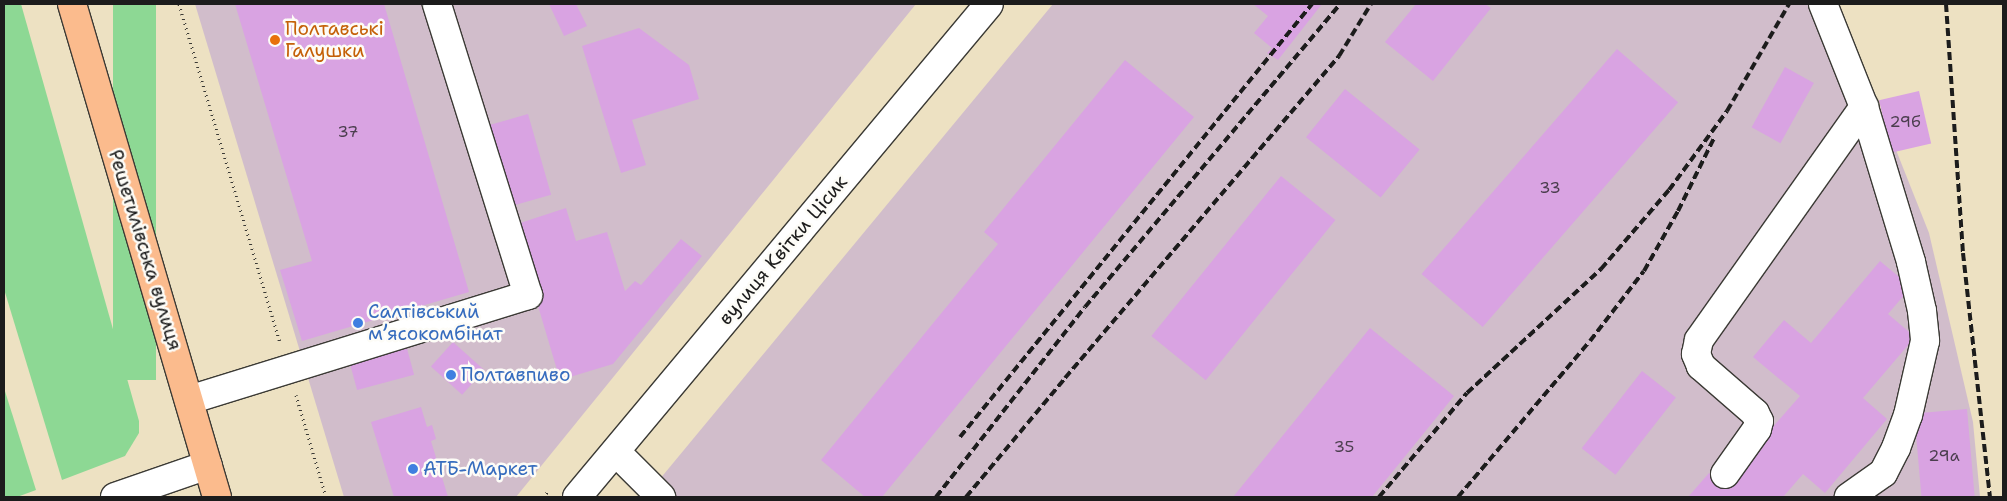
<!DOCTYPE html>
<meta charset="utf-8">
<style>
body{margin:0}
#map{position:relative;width:2007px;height:501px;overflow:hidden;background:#ede1c2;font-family:"Shantell Sans",sans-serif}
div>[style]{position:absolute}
.industrial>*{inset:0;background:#d1bdcb}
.green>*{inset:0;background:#8dd894;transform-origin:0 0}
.building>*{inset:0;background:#d9a3e2;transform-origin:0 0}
.path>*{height:3px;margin-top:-1.5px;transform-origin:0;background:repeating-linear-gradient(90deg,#3b3a35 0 1px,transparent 0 5px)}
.roads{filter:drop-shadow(1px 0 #3b3a35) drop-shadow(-1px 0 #3b3a35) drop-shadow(0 1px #3b3a35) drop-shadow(0 -1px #3b3a35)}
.minor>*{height:28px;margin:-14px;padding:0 14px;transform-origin:14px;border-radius:14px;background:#fff}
.major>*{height:28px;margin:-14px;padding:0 14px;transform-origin:14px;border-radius:14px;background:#fbbb8d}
.rail>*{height:4px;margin-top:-2px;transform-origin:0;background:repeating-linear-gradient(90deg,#1c1c1c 0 8px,transparent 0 12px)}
.dots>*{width:14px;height:14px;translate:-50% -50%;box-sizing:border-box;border:2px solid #fdfcf7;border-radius:50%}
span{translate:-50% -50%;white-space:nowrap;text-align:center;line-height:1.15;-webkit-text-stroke:5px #fdfcf7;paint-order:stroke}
.number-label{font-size:16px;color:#4b3e4e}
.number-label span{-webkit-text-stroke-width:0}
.food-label{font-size:19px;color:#c56008}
.left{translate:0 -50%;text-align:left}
.street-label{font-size:19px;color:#1c1c1c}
.shop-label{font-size:19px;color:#366cbe}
.frame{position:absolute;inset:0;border:5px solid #1c1c1c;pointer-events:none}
</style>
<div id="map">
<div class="industrial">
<div style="clip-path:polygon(195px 4px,916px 4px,516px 497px,344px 497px)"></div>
<div style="clip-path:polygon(1053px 4px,1838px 4px,1929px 233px,1973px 422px,1980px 497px,645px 497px)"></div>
</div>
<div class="green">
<div style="clip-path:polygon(4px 4px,21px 4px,139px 421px,139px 433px,125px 456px,62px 480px,4px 289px)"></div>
<div style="left:113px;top:4px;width:43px;height:376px"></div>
<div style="clip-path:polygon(4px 388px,36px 490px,17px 497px,4px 497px)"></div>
</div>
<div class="building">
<div style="clip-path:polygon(235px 4px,384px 4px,469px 292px,302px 341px,280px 270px,312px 261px)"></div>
<div style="clip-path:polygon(549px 4px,576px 4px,587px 26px,564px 36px)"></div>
<div style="clip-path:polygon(1253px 4px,1322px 4px,1278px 60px,1267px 53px,1272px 48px,1254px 33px,1268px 16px)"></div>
<div style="clip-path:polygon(1416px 4px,1485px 4px,1491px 8px,1433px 81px,1385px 42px)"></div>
<div style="clip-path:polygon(639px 28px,689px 65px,699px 99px,632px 120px,646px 165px,621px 173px,582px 46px)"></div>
<div style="left:1617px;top:49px;width:81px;height:298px;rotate:41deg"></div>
<div style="clip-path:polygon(1125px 60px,1194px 117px,882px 497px,865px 497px,821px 460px,998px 244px,984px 232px)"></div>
<div style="left:1785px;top:67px;width:33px;height:69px;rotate:29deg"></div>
<div style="left:1345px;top:89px;width:96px;height:62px;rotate:39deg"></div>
<div style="left:1919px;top:91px;width:54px;height:41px;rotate:77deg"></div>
<div style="left:528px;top:114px;width:84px;height:43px;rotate:74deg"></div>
<div style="left:1281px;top:176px;width:70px;height:206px;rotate:39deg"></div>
<div style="clip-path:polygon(566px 208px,576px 241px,607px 232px,625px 291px,635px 281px,641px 285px,681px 239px,702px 256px,613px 364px,560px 380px,514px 225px)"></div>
<div style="clip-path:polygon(1880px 261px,1911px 287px,1888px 314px,1915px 337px,1863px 398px,1887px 419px,1825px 493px,1803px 474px,1783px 497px,1688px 497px,1709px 473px,1722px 485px,1800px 396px,1753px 357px,1784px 320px,1811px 343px)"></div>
<div style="clip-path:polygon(1370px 328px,1454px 396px,1372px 497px,1233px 497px)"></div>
<div style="left:405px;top:341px;width:35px;height:59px;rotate:75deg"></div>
<div style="left:453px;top:342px;width:42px;height:33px;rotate:42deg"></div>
<div style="left:1642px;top:371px;width:43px;height:98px;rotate:38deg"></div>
<div style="clip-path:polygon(421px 407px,427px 427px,432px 425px,436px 439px,431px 441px,448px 497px,394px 497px,371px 422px)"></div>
<div style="left:1967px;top:409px;width:88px;height:53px;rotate:85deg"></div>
</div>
<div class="path">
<div style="left:179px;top:4px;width:354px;rotate:73.4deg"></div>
<div style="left:296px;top:395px;width:106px;rotate:73.6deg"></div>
<div style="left:543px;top:497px;width:9px;rotate:-49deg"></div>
</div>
<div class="roads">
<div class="minor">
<div style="left:1823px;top:4px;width:111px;rotate:68.3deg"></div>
<div style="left:1864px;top:107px;width:162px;rotate:73.1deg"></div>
<div style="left:1911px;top:262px;width:50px;rotate:77.3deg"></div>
<div style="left:1922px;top:311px;width:30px;rotate:84deg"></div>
<div style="left:1925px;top:341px;width:76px;rotate:102.9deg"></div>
<div style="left:1908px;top:415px;width:35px;rotate:110deg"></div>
<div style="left:1896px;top:448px;width:28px;rotate:117deg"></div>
<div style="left:1883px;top:473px;width:42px;rotate:144.8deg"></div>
<div style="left:189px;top:400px;width:355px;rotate:-17.2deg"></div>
<div style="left:528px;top:295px;width:305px;rotate:-107.4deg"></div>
<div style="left:616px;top:452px;width:64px;rotate:45deg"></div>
<div style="left:1725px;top:474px;width:55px;rotate:-54.6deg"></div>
<div style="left:1757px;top:429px;width:8px;rotate:-76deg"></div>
<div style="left:1759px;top:421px;width:9px;rotate:-117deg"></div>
<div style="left:1755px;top:413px;width:72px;rotate:-139deg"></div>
<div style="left:1701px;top:366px;width:13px;rotate:-113deg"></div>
<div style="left:1696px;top:354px;width:14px;rotate:-78deg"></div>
<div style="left:1699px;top:340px;width:286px;rotate:-54.7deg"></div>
<div style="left:115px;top:497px;width:98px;rotate:-19deg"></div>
<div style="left:577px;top:497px;width:642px;rotate:-50.11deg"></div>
</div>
<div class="major">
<div style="left:72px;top:4px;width:514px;rotate:73.61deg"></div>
</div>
</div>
<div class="rail">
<div style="left:1946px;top:4px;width:250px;rotate:86.1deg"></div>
<div style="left:1963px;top:253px;width:245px;rotate:83.7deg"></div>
<div style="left:960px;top:437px;width:558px;rotate:-50.89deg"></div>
<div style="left:936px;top:497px;width:241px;rotate:-51.9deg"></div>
<div style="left:1085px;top:307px;width:396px;rotate:-49.9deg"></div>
<div style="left:966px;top:497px;width:155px;rotate:-50.2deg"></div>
<div style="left:1065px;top:378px;width:423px;rotate:-49.6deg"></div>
<div style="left:1339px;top:56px;width:61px;rotate:-58.4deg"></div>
<div style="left:1379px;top:497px;width:136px;rotate:-49.8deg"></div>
<div style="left:1467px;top:393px;width:183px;rotate:-42.8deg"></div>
<div style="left:1601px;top:269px;width:104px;rotate:-49.3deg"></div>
<div style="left:1669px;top:190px;width:98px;rotate:-53.7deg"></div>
<div style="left:1727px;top:111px;width:124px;rotate:-59.9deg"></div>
<div style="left:1458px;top:497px;width:204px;rotate:-49.8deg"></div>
<div style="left:1590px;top:341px;width:88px;rotate:-52.4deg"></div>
<div style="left:1644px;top:271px;width:69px;rotate:-60.5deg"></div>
<div style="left:1678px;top:211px;width:81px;rotate:-63.7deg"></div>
</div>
<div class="dots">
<div style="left:275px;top:40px;background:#e8710a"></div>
<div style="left:358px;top:323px;background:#3f7fe0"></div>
<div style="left:451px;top:375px;background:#3f7fe0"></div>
<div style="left:413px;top:469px;background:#3f7fe0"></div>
</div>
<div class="number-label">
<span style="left:1905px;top:122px">29б</span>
<span style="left:348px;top:132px">37</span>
<span style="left:1550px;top:188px">33</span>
<span style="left:1344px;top:447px">35</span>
<span style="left:1944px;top:456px">29а</span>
</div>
<div class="food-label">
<span class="left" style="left:285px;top:40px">Полтавські<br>Галушки</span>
</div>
<div class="street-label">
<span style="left:145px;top:250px;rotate:73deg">Решетилівська вулиця</span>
<span style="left:783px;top:250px;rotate:-50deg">вулиця Квітки Цісик</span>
</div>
<div class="shop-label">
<span class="left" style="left:368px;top:323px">Салтівський<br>мʼясокомбінат</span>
<span class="left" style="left:461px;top:375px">Полтавпиво</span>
<span class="left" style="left:423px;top:469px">АТБ-Маркет</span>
</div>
<div class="frame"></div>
</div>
